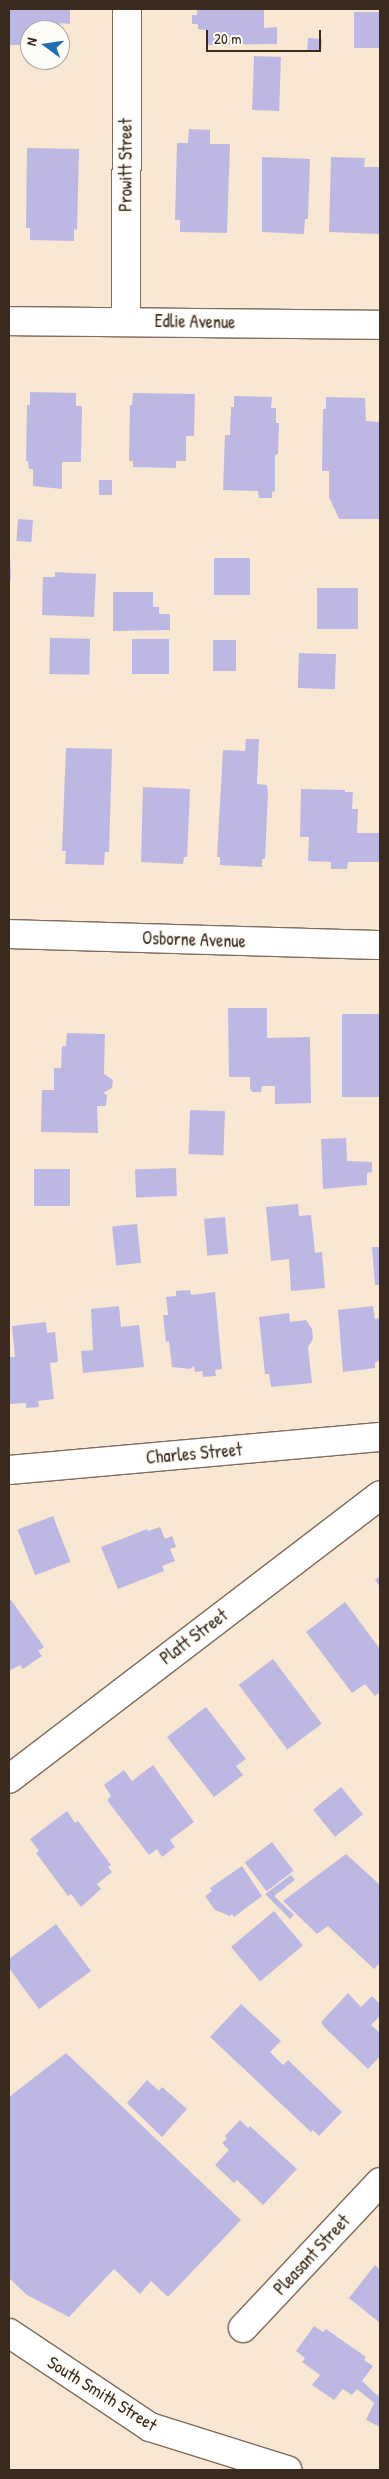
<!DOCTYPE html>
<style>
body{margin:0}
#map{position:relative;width:389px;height:2479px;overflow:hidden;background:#f8e7d3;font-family:"Patrick Hand",sans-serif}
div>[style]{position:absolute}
.building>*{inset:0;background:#bdb8e3;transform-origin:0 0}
.roads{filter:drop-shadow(1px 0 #7d6c5d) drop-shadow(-1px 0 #7d6c5d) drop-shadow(0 1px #7d6c5d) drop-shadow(0 -1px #7d6c5d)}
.minor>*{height:28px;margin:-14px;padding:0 14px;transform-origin:14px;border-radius:14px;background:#fff}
span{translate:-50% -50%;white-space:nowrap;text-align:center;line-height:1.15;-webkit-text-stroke:4.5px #fdfcf7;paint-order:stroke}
.street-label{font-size:18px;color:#3b2a1e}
.frame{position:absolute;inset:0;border:10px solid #3b2a1e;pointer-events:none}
.north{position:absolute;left:20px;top:20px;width:50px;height:50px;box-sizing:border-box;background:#fdfcf7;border:1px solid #afa8a0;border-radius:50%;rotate:284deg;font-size:14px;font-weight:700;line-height:20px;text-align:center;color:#3b2a1e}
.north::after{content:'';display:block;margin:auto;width:18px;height:22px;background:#1f6fb2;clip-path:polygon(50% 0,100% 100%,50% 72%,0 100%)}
.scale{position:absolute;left:206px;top:30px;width:115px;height:22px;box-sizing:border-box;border:2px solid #3b2a1e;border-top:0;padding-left:6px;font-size:15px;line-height:18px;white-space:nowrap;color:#3b2a1e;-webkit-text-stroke:4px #fdfcf7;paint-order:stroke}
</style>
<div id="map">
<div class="building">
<div style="clip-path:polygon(9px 9px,70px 9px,70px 24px,60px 23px,60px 30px,30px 30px,30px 45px,9px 45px)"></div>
<div style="clip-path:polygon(197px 9px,264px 9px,264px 28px,277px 27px,277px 44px,206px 45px,206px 30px,198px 29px,198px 24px,192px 24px,192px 15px,197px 15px)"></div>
<div style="left:354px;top:12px;width:26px;height:36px"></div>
<div style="left:308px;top:38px;width:14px;height:13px;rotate:4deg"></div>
<div style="left:254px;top:56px;width:27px;height:54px;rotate:2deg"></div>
<div style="clip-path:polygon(189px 129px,210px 130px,210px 144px,230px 144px,227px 233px,180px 232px,180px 220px,175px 220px,177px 143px,188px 143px)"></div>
<div style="clip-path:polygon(27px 148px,79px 149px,77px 230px,74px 229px,74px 241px,30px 240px,30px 228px,26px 228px)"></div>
<div style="clip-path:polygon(262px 157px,310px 159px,308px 219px,305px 219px,304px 234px,262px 232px)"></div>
<div style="clip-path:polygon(331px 157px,365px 158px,364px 167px,380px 167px,379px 234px,329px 232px)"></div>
<div style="clip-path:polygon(30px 392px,76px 393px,76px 406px,82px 406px,81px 462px,62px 462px,62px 489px,33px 486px,33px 469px,29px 469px,28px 461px,26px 461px,27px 405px,30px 405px)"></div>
<div style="clip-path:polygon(133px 393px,195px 394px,194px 436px,186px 436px,186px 461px,176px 461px,176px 468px,133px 467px,133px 461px,129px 461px,130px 405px,132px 405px)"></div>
<div style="clip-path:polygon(234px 396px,272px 397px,271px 408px,276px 408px,276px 423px,279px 423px,278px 454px,275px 455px,275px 491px,272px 492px,272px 498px,259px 498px,258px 491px,223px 490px,225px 435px,230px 435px,231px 407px,234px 407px)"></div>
<div style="clip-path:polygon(326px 397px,365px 398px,366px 421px,380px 422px,379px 519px,339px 519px,329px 497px,329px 471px,322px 471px,323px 409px,326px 409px)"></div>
<div style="left:112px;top:480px;width:15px;height:13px;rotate:90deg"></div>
<div style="left:18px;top:519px;width:15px;height:22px;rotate:4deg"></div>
<div style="left:214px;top:558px;width:36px;height:37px"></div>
<div style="clip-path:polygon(9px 559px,10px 559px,11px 579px,9px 579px)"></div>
<div style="clip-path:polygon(55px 572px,96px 574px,94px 617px,42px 615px,43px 577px,55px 577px)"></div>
<div style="left:358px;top:588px;width:41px;height:41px;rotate:90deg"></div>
<div style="clip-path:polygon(113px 592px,153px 592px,153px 607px,159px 607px,159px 614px,170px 614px,170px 630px,113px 631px)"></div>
<div style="left:50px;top:638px;width:40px;height:36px;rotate:1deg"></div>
<div style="left:132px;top:639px;width:37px;height:35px"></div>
<div style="left:213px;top:640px;width:23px;height:31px"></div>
<div style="left:299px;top:653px;width:37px;height:35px;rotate:2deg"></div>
<div style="clip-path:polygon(246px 739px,259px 739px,257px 784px,267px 785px,268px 793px,265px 859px,262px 859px,262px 867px,220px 865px,220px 857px,217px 857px,223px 750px,245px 751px)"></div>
<div style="clip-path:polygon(66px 748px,112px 749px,109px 852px,105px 852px,104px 865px,65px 864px,66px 851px,62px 851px)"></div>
<div style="clip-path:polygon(143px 787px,190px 789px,187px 857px,184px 857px,183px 864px,141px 862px)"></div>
<div style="clip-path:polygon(301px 789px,345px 790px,345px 792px,353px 792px,352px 809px,358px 809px,357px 833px,380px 833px,380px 862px,348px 862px,347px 869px,331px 869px,331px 862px,308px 861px,309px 837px,300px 837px)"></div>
<div style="clip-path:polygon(228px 1008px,267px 1008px,267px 1038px,310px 1037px,311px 1103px,275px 1104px,275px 1086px,262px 1086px,261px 1092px,252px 1092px,250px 1088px,250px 1077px,229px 1077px)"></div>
<div style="left:380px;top:1014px;width:83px;height:38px;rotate:90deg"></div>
<div style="clip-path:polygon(67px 1033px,105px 1034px,104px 1074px,113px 1080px,112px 1088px,103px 1093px,107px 1095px,106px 1106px,97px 1106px,98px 1133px,41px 1132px,42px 1090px,54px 1090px,54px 1068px,61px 1068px,62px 1046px,66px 1046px)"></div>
<div style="left:190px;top:1110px;width:35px;height:44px;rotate:2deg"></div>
<div style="clip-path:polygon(346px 1138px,347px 1161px,372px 1162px,372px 1172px,367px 1173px,367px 1185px,323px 1189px,321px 1139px)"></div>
<div style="left:176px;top:1168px;width:28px;height:41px;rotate:88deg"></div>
<div style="left:34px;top:1169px;width:36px;height:37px"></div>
<div style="clip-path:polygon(298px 1204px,299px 1216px,311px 1215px,315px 1253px,322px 1252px,325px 1288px,291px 1291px,289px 1259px,271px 1261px,266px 1207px)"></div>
<div style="left:225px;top:1217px;width:37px;height:21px;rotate:85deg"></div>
<div style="left:137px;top:1224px;width:39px;height:25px;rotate:84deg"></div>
<div style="clip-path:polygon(372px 1247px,380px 1247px,380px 1285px,375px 1285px)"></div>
<div style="clip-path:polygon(190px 1290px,191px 1295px,215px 1292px,222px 1369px,215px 1370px,216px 1376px,203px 1377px,202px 1371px,195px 1372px,194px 1366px,190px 1369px,172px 1367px,169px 1341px,166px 1342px,163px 1315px,168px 1315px,166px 1297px,176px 1296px,176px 1291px)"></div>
<div style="clip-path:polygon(119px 1306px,121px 1327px,139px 1325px,144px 1367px,83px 1373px,81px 1351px,93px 1350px,91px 1309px)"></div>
<div style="clip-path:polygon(373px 1306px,375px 1319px,380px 1318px,380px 1361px,375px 1362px,375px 1368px,343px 1372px,338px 1310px)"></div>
<div style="clip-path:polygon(289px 1313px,290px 1322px,306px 1320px,312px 1329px,313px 1339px,308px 1347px,312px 1383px,271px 1387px,269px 1374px,265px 1374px,259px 1317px)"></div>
<div style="clip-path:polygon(46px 1322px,47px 1333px,55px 1332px,58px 1362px,50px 1363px,54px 1399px,38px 1401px,39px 1407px,26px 1408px,26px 1403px,9px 1404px,9px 1357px,15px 1357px,12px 1326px)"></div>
<div style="left:53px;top:1516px;width:49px;height:38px;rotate:69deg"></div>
<div style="clip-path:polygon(160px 1527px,165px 1539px,172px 1536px,176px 1547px,170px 1549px,175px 1561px,162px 1566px,164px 1571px,118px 1589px,101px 1547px,147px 1529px,148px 1531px)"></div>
<div style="clip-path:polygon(380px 1576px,380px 1587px,375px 1580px)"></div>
<div style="clip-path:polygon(11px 1600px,44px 1647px,38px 1651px,42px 1656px,23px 1669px,20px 1665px,9px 1671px,9px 1601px)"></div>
<div style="clip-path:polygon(345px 1602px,380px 1649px,380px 1692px,375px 1696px,365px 1684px,352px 1693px,306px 1632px)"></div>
<div style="left:273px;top:1659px;width:81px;height:43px;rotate:53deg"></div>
<div style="clip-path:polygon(206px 1707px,246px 1759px,236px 1766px,243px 1775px,214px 1797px,167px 1737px)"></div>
<div style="clip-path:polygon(153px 1765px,194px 1822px,170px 1840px,175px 1847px,162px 1857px,157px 1849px,149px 1855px,107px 1800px,111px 1796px,104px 1785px,124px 1770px,132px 1781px)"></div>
<div style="left:341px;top:1787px;width:35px;height:36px;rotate:51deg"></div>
<div style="clip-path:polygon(67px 1811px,75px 1823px,78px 1821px,111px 1865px,108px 1867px,112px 1872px,97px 1884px,101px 1889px,81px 1907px,71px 1894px,68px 1896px,36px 1853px,39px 1851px,30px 1839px)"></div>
<div style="left:272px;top:1842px;width:36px;height:34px;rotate:53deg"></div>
<div style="clip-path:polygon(346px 1854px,380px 1885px,380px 1900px,378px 1902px,380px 1904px,380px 1963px,374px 1969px,328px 1926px,317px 1934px,283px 1901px)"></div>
<div style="clip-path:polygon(242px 1866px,262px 1896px,234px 1917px,232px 1914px,230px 1916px,215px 1910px,205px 1896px,212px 1891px,210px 1888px)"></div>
<div style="clip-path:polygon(291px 1875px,295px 1880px,274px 1896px,294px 1915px,290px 1919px,265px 1894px)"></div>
<div style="left:274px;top:1911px;width:45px;height:56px;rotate:50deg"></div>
<div style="clip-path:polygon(56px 1924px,91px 1971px,39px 2009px,9px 1968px,9px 1959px)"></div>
<div style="clip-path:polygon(348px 1993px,361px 2007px,372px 1996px,380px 2004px,380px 2016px,371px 2025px,380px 2033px,380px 2056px,368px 2069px,324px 2027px,321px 2022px)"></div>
<div style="clip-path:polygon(241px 2004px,281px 2041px,270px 2052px,283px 2065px,288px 2060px,342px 2112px,319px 2136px,313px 2130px,311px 2132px,210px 2037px)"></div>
<div style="clip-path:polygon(66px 2053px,241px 2220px,168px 2297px,151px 2281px,140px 2294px,114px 2269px,69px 2317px,27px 2295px,9px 2278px,9px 2097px)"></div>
<div style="clip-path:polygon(147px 2080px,159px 2091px,162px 2087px,187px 2109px,162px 2137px,127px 2103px)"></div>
<div style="clip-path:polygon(240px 2120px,248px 2128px,250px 2126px,297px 2169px,263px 2205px,237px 2180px,234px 2183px,215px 2165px,229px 2150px,222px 2143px,227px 2139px,225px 2136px)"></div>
<div style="clip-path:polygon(375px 2265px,380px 2270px,380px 2323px,349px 2298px)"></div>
<div style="clip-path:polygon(314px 2326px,323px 2332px,326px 2329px,366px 2357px,364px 2360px,373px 2366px,362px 2381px,378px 2396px,380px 2391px,380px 2427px,366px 2420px,374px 2403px,357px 2389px,352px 2395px,343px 2389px,334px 2400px,312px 2385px,320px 2375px,302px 2362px,305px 2358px,296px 2351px)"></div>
</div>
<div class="roads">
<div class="minor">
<div style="left:9px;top:321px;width:371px;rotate:0.6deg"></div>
<div style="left:126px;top:321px;width:312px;rotate:-89.8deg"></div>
<div style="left:9px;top:934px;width:371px;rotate:1.7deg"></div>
<div style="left:9px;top:1470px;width:372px;rotate:-5.1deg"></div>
<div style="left:9px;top:1779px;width:467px;rotate:-37.4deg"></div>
<div style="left:243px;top:2328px;width:200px;rotate:-46.8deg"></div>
<div style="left:9px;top:2333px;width:169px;rotate:33.7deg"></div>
<div style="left:150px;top:2427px;width:144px;rotate:17.4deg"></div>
</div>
</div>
<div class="street-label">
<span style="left:126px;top:165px;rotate:-90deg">Prowitt Street</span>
<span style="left:195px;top:322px;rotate:1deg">Edlie Avenue</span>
<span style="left:194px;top:940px;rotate:2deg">Osborne Avenue</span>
<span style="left:194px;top:1454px;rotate:-5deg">Charles Street</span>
<span style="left:194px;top:1637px;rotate:-37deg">Platt Street</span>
<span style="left:312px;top:2255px;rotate:-47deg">Pleasant Street</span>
<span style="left:102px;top:2394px;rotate:32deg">South Smith Street</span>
</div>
<div class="frame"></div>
<div class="north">N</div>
<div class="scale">20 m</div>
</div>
